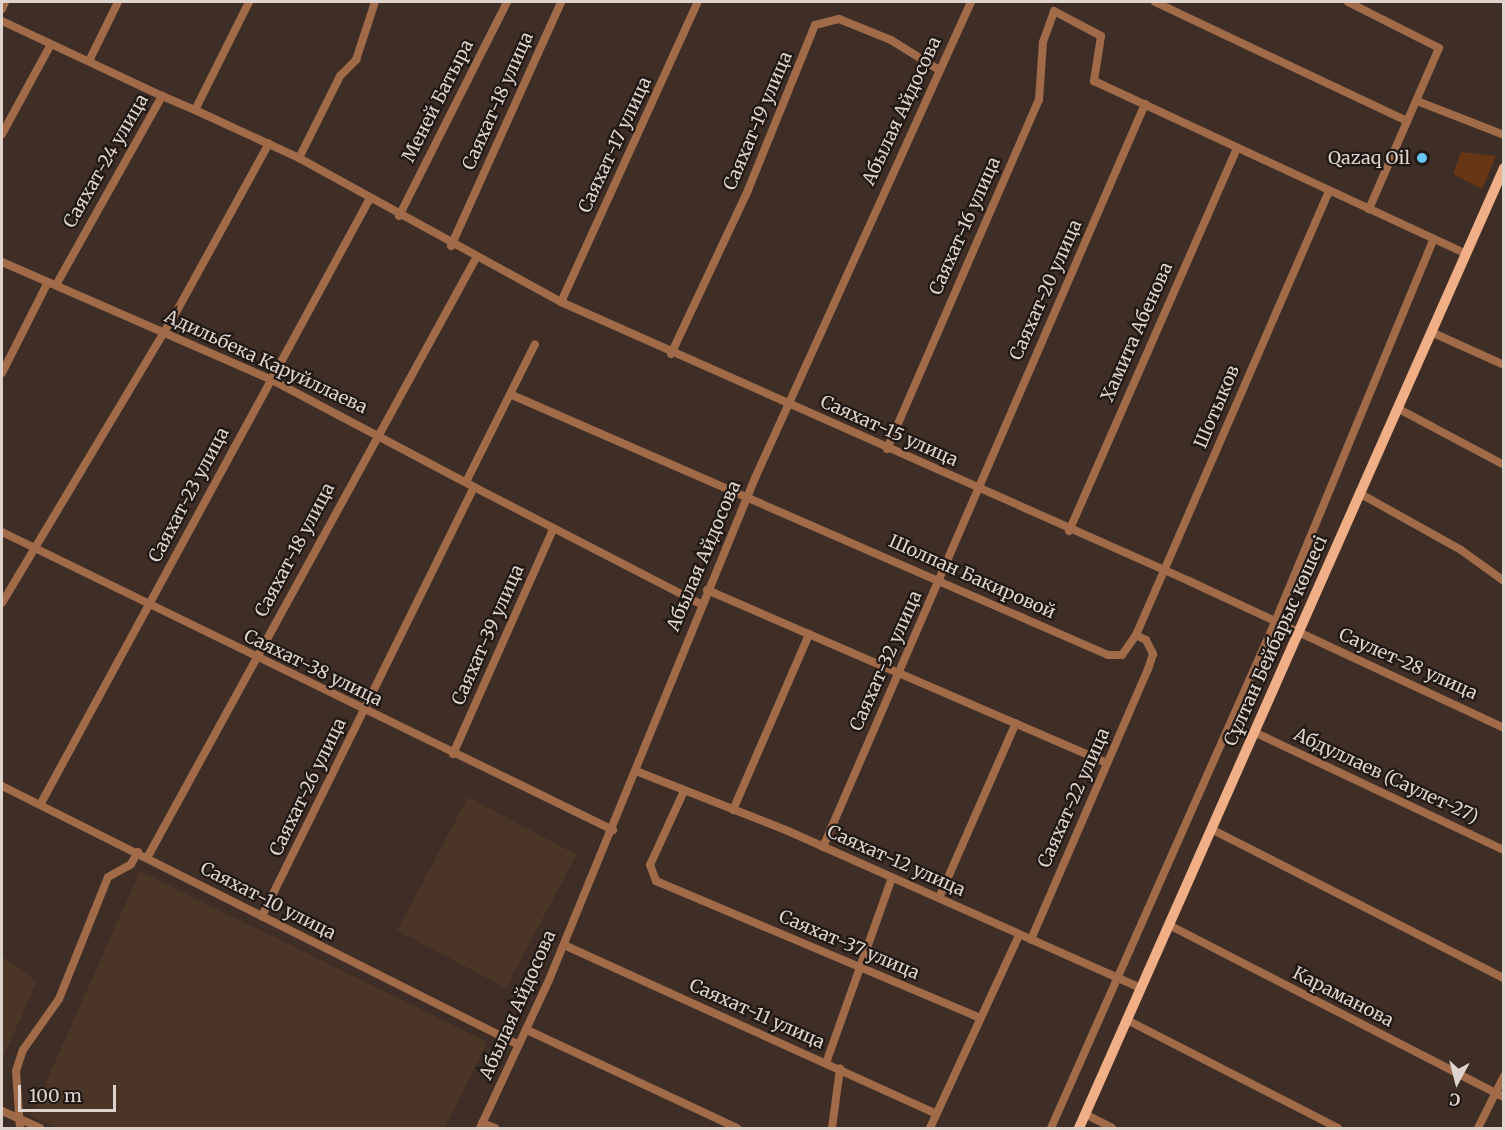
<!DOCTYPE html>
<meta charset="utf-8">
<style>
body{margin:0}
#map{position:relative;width:1505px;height:1130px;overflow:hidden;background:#3f2e25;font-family:Merriweather,serif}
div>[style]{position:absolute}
.built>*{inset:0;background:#4b3527;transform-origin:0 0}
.green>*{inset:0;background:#663615}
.minor>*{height:8px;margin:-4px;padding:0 4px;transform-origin:4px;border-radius:4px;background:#a16b4a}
.major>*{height:10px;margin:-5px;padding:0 5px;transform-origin:5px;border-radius:5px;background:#f1af87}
.dots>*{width:16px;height:16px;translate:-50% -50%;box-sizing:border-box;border:3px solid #201814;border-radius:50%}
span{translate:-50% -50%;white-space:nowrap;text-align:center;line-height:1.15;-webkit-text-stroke:4.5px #201814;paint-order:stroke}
.street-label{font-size:18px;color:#ded3cd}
.poi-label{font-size:18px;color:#ded3cd}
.right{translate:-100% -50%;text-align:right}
.frame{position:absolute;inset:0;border:3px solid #ded3cd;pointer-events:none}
.north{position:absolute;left:1427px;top:1052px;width:60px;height:60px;-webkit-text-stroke:4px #201814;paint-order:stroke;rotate:187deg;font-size:16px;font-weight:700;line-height:24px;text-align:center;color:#ded3cd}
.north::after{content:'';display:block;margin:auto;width:21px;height:27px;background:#ded3cd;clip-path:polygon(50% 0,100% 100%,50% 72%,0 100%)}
.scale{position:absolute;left:18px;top:1085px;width:98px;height:27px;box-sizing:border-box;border:3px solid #ded3cd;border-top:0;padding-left:8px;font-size:18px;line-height:21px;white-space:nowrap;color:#ded3cd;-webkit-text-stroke:4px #201814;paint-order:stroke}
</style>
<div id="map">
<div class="built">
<div style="left:468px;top:797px;width:123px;height:151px;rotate:28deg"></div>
<div style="clip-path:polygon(140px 871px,487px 1042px,445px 1128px,57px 1128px,31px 1116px)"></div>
<div style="clip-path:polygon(2px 956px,37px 981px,2px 1060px)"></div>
</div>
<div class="green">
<div style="clip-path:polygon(1461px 152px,1496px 156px,1482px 189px,1453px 174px)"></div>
</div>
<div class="minor">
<div style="left:1155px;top:2px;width:279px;rotate:25.3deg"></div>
<div style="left:1348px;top:2px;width:102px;rotate:26.8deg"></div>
<div style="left:1439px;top:48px;width:176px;rotate:113.5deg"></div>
<div style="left:2px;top:9px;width:8px;rotate:-67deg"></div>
<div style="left:2px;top:21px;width:177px;rotate:25.1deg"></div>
<div style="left:90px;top:59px;width:64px;rotate:-63.8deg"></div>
<div style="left:1417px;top:101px;width:93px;rotate:21.3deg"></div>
<div style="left:195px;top:110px;width:115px;rotate:24.8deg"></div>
<div style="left:299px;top:158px;width:299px;rotate:28.8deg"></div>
<div style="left:561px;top:302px;width:687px;rotate:23.95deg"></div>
<div style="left:1189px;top:581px;width:348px;rotate:25deg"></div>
<div style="left:2px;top:134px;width:102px;rotate:-61.4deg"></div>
<div style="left:299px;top:158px;width:92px;rotate:-63.4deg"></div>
<div style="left:340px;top:76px;width:23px;rotate:-45deg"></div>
<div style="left:356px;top:60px;width:61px;rotate:-71.9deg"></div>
<div style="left:399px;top:216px;width:240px;rotate:-63.2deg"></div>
<div style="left:451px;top:246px;width:268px;rotate:-65.7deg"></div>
<div style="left:2px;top:262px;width:295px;rotate:23.6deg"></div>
<div style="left:272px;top:380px;width:229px;rotate:27.9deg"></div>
<div style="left:474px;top:487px;width:479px;rotate:116.3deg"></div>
<div style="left:56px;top:285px;width:217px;rotate:-60.7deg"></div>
<div style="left:162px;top:96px;width:36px;rotate:23deg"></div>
<div style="left:195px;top:110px;width:121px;rotate:-63.4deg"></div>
<div style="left:561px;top:302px;width:330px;rotate:-65.5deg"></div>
<div style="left:1431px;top:332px;width:80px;rotate:24.3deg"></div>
<div style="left:671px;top:354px;width:181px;rotate:-64.8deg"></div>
<div style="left:748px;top:190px;width:178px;rotate:-67.9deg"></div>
<div style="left:815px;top:25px;width:25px;rotate:-14deg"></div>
<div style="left:839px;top:19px;width:56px;rotate:22deg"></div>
<div style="left:891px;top:40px;width:57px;rotate:32deg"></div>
<div style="left:2px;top:373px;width:102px;rotate:-63.2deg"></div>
<div style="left:512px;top:395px;width:650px;rotate:23.57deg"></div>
<div style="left:1108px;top:655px;width:14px"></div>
<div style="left:1122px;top:655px;width:24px;rotate:-55deg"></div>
<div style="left:1136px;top:635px;width:11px;rotate:27deg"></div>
<div style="left:1146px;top:640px;width:16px;rotate:63deg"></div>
<div style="left:1153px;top:654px;width:16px;rotate:108deg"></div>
<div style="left:1148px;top:669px;width:295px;rotate:113.4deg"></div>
<div style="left:1397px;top:408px;width:121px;rotate:28deg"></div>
<div style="left:887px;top:449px;width:381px;rotate:-66.5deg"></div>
<div style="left:1039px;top:100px;width:58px;rotate:-86.1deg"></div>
<div style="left:1043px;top:42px;width:33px;rotate:-70deg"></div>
<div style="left:1054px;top:11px;width:53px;rotate:28deg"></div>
<div style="left:1101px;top:36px;width:46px;rotate:98.8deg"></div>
<div style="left:1094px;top:81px;width:408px;rotate:24.9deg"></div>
<div style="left:466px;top:482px;width:154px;rotate:-63.4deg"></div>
<div style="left:474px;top:487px;width:255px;rotate:27.3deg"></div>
<div style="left:1359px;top:493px;width:117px;rotate:29.2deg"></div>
<div style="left:1461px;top:550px;width:53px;rotate:35.8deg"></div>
<div style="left:1069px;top:531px;width:417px;rotate:-66.3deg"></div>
<div style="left:2px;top:532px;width:680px;rotate:26deg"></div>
<div style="left:707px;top:590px;width:435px;rotate:23.4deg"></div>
<div style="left:2px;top:603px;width:335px;rotate:-59.1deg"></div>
<div style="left:174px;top:316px;width:197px;rotate:-61.2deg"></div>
<div style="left:1136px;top:635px;width:484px;rotate:-66.5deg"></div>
<div style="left:1254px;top:732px;width:276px;rotate:25.3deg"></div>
<div style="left:453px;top:754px;width:246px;rotate:-66deg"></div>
<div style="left:636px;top:771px;width:163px;rotate:21.5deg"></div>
<div style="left:788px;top:831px;width:386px;rotate:24deg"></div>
<div style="left:2px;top:786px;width:578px;rotate:26.61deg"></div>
<div style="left:684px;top:791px;width:81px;rotate:114.7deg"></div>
<div style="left:650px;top:865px;width:17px;rotate:69deg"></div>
<div style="left:656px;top:881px;width:352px;rotate:22.9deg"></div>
<div style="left:40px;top:805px;width:689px;rotate:-61.46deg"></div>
<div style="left:733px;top:810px;width:192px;rotate:-66.6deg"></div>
<div style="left:1211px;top:829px;width:329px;rotate:27deg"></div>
<div style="left:823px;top:847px;width:810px;rotate:-66.57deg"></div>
<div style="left:147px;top:858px;width:682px;rotate:-61.26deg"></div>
<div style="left:939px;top:898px;width:191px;rotate:-66.3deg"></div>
<div style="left:1169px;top:925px;width:377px;rotate:27.2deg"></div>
<div style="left:564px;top:945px;width:409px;rotate:24.4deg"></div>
<div style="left:1127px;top:1020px;width:237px;rotate:27.1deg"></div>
<div style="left:527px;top:1030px;width:232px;rotate:25deg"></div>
<div style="left:826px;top:1063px;width:196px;rotate:-70.4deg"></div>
<div style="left:2px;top:1111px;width:42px;rotate:24.1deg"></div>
<div style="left:1085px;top:1114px;width:30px;rotate:27deg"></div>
<div style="left:482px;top:1123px;width:14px;rotate:21deg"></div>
<div style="left:20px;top:1128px;width:57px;rotate:-94deg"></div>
<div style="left:16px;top:1071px;width:22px;rotate:-72deg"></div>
<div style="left:23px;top:1050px;width:62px;rotate:-54.8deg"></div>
<div style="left:59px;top:999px;width:131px;rotate:-68.1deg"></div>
<div style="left:108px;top:877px;width:26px;rotate:-29deg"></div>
<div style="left:131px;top:864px;width:14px;rotate:-60deg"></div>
<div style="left:480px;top:1128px;width:163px;rotate:-65deg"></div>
<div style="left:549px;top:980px;width:543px;rotate:-67.69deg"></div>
<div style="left:755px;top:478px;width:523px;rotate:-65.59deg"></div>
<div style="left:832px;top:1128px;width:60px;rotate:-82.3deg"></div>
<div style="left:930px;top:1128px;width:213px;rotate:-65.2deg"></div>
<div style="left:1051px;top:1128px;width:553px;rotate:-66.12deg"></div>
<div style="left:1275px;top:622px;width:415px;rotate:-67.5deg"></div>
<div style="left:1478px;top:1128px;width:58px;rotate:-63.4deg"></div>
</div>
<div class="major">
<div style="left:1079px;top:1128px;width:1050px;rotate:-66.12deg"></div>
</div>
<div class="dots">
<div style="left:1422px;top:158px;background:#68c4f0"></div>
</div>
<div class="street-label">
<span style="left:438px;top:101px;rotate:-63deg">Меней Батыра</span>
<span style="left:498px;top:101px;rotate:-66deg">Саяхат-18 улица</span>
<span style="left:902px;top:111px;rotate:-65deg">Абылая Айдосова</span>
<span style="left:758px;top:121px;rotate:-67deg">Саяхат-19 улица</span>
<span style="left:615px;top:145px;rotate:-65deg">Саяхат-17 улица</span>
<span style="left:106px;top:161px;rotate:-60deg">Саяхат-24 улица</span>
<span style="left:965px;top:226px;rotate:-66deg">Саяхат-16 улица</span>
<span style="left:1046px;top:290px;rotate:-66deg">Саяхат-20 улица</span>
<span style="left:1137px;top:332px;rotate:-66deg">Хамита Абенова</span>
<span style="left:266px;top:362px;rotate:25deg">Адильбека Каруйллаева</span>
<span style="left:1217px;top:407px;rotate:-67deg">Шотыков</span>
<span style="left:889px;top:431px;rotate:24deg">Саяхат-15 улица</span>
<span style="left:189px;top:495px;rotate:-62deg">Саяхат-23 улица</span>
<span style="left:295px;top:550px;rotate:-62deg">Саяхат-18 улица</span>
<span style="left:704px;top:556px;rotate:-67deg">Абылая Айдосова</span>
<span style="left:972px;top:577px;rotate:24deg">Шолпан Бакировой</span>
<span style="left:488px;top:635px;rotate:-66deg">Саяхат-39 улица</span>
<span style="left:1276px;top:641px;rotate:-66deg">Сұлтан Бейбарыс көшесі</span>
<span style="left:886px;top:661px;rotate:-66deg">Саяхат-32 улица</span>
<span style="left:1408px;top:664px;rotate:24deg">Саулет-28 улица</span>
<span style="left:313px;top:668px;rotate:26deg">Саяхат-38 улица</span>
<span style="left:1386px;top:776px;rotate:25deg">Абдуллаев (Саулет-27)</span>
<span style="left:308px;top:787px;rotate:-64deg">Саяхат-26 улица</span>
<span style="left:1074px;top:798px;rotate:-66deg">Саяхат-22 улица</span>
<span style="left:896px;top:861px;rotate:24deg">Саяхат-12 улица</span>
<span style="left:268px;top:901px;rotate:27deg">Саяхат-10 улица</span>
<span style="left:849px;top:945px;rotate:23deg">Саяхат-37 улица</span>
<span style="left:1343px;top:997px;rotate:27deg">Караманова</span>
<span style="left:518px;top:1005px;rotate:-66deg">Абылая Айдосова</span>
<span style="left:757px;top:1014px;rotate:24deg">Саяхат-11 улица</span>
</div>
<div class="poi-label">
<span class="right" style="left:1410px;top:158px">Qazaq Oil</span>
</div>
<div class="frame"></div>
<div class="north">С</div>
<div class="scale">100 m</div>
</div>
